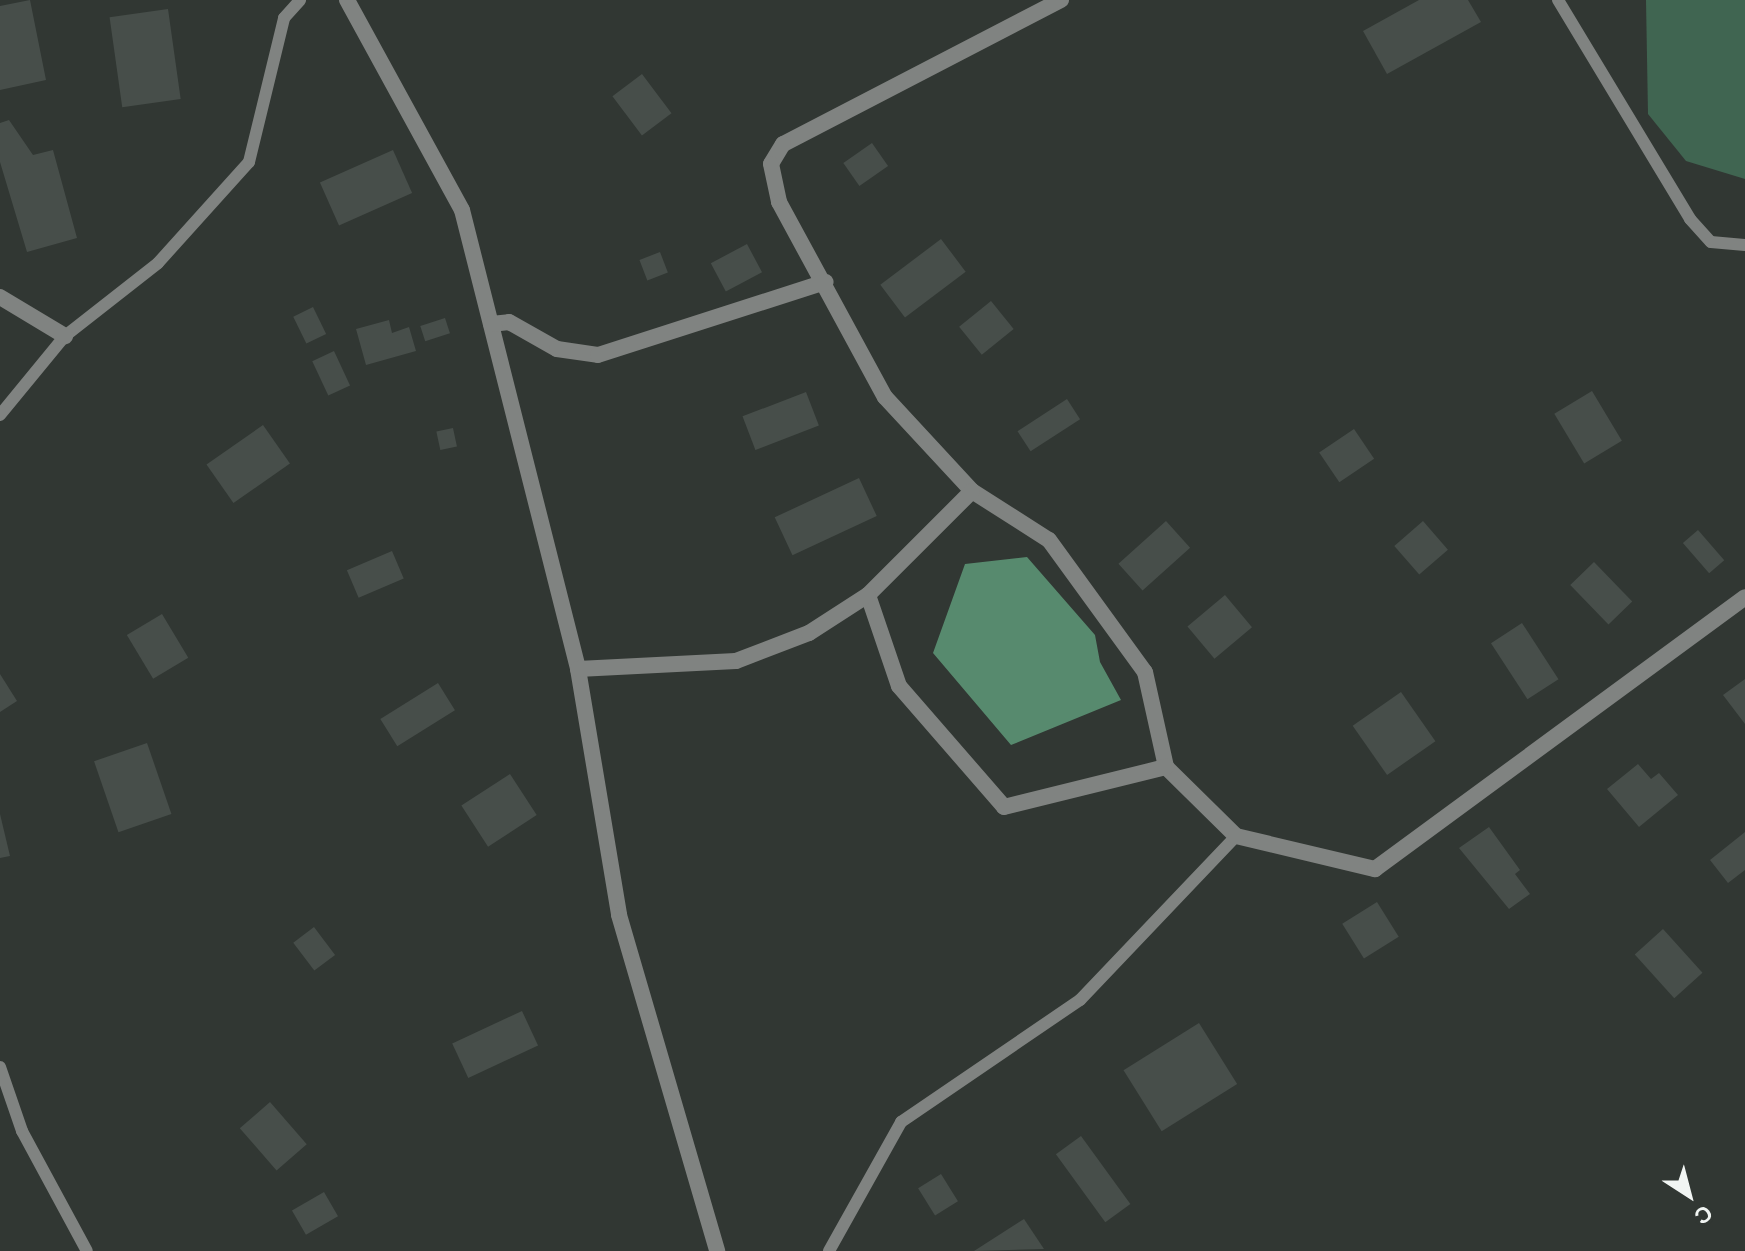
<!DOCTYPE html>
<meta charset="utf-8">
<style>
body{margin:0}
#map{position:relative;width:1745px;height:1251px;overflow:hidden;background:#313733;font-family:Arial,sans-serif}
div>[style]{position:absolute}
.green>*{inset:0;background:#406551}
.water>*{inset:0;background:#578a6e}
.building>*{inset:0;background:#474e4a;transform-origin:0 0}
.lane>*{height:12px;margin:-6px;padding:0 6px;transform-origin:6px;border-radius:6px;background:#808381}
.street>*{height:16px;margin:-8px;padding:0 8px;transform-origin:8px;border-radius:8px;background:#808381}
span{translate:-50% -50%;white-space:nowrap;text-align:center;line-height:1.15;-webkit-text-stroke:6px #313733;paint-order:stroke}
.north{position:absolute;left:1649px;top:1155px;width:80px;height:80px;-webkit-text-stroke:6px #313733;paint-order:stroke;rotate:144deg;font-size:22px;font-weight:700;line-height:32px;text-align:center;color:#f1f5f3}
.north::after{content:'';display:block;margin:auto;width:28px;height:36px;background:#f1f5f3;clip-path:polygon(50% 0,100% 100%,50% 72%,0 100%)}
</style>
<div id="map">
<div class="green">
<div style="clip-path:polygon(1646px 0,1745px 0,1745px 179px,1686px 161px,1648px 114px)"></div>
</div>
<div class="water">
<div style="clip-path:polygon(1027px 557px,1095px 635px,1100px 662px,1121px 700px,1011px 745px,933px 653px,965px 564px)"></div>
</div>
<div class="building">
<div style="clip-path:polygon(30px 0,46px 80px,0 90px,0 6px)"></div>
<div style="clip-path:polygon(1419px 0,1468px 0,1481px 22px,1387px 74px,1363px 31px)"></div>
<div style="left:168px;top:9px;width:91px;height:59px;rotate:82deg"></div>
<div style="left:642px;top:74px;width:49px;height:37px;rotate:53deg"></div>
<div style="clip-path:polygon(9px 120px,33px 155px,53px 150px,77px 238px,27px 252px,0 162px,0 123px)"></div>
<div style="left:872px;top:143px;width:28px;height:35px;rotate:55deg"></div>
<div style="left:393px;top:150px;width:47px;height:80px;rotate:66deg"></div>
<div style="left:941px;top:239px;width:41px;height:76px;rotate:53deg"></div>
<div style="left:747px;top:244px;width:32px;height:41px;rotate:62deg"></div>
<div style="left:660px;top:252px;width:22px;height:22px;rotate:69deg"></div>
<div style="left:991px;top:301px;width:36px;height:41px;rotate:51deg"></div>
<div style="left:313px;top:307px;width:30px;height:22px;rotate:64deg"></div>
<div style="left:445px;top:318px;width:16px;height:26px;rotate:72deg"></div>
<div style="clip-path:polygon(389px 320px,392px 333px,409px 327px,416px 351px,366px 365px,356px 329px)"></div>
<div style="left:334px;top:351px;width:38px;height:24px;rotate:65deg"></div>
<div style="left:1592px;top:391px;width:58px;height:44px;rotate:59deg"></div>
<div style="left:806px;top:392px;width:36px;height:68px;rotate:69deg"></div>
<div style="left:1067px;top:399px;width:24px;height:59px;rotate:57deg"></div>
<div style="left:263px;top:425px;width:47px;height:69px;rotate:55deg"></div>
<div style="left:453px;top:428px;width:19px;height:17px;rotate:78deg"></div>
<div style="left:1354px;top:429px;width:36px;height:42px;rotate:56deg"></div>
<div style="left:859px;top:478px;width:42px;height:93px;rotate:65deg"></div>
<div style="left:1166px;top:521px;width:36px;height:64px;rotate:48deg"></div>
<div style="left:1423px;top:521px;width:38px;height:38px;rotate:49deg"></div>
<div style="left:1698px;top:530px;width:40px;height:20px;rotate:49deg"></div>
<div style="left:392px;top:551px;width:30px;height:49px;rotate:67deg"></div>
<div style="left:1594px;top:562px;width:55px;height:33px;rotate:46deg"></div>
<div style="left:1225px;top:595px;width:42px;height:49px;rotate:50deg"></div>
<div style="left:162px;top:614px;width:51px;height:41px;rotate:59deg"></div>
<div style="left:1522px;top:623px;width:67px;height:37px;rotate:57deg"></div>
<div style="clip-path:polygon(0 674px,17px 701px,0 712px)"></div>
<div style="clip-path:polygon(1745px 679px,1745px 724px,1723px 695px)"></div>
<div style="left:438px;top:683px;width:32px;height:68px;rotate:58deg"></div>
<div style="left:1401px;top:692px;width:60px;height:59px;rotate:55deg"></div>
<div style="left:147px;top:743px;width:75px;height:56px;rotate:71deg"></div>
<div style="clip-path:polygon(1638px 764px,1651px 779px,1659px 773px,1678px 795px,1639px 827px,1607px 789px)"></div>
<div style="left:510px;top:774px;width:49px;height:58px;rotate:57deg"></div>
<div style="clip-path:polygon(0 814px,10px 856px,0 858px)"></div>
<div style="clip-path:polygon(1489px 827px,1520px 870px,1515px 874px,1530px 894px,1509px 909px,1459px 848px)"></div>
<div style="clip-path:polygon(1745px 832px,1745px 870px,1728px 883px,1710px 860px)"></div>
<div style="left:1377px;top:902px;width:41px;height:41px;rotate:58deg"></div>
<div style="left:314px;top:927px;width:35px;height:26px;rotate:53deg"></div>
<div style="left:1663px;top:929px;width:59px;height:38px;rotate:48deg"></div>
<div style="left:522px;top:1011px;width:38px;height:77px;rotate:65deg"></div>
<div style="left:1199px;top:1023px;width:72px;height:89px;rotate:58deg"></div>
<div style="left:270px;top:1102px;width:56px;height:40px;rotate:49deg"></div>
<div style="left:1081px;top:1136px;width:84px;height:31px;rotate:54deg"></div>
<div style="left:941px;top:1174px;width:32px;height:27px;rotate:58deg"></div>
<div style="left:324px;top:1192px;width:28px;height:37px;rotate:60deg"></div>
<div style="clip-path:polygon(1024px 1219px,1044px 1249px,974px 1251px)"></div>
</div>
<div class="lane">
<div style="left:1558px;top:0;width:256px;rotate:58.9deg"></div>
<div style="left:1690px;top:219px;width:31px;rotate:48deg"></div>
<div style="left:1711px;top:242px;width:34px;rotate:5deg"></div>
<div style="left:0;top:415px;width:102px;rotate:-50.6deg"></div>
<div style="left:65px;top:336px;width:118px;rotate:-38.1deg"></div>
<div style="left:158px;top:263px;width:136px;rotate:-48deg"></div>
<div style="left:249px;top:162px;width:148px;rotate:-76.3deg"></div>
<div style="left:284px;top:18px;width:24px;rotate:-48deg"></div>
<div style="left:0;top:1067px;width:68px;rotate:71deg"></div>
<div style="left:22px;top:1131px;width:136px;rotate:61.6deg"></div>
<div style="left:829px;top:1251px;width:148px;rotate:-60.8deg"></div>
<div style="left:901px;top:1122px;width:217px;rotate:-34.3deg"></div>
<div style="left:1080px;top:1000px;width:226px;rotate:-46.4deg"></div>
</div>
<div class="street">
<div style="left:347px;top:0;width:239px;rotate:61.3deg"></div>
<div style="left:462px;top:210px;width:473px;rotate:75.8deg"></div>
<div style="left:578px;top:669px;width:249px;rotate:80.5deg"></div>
<div style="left:619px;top:915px;width:350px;rotate:73.7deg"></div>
<div style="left:1061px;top:0;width:313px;rotate:152.6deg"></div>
<div style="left:783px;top:144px;width:23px;rotate:121deg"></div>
<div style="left:771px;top:164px;width:39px;rotate:78deg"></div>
<div style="left:779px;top:202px;width:222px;rotate:61.5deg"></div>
<div style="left:885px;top:397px;width:128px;rotate:47.2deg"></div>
<div style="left:972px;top:491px;width:91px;rotate:32.5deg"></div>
<div style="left:1049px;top:540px;width:163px;rotate:54deg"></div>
<div style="left:1145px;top:672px;width:97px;rotate:77.5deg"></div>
<div style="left:1166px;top:767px;width:98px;rotate:44.6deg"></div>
<div style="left:1236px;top:836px;width:143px;rotate:13.4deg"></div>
<div style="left:1375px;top:869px;width:459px;rotate:-36.3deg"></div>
<div style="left:0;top:297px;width:76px;rotate:31deg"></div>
<div style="left:491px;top:324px;width:18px;rotate:-6deg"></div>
<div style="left:509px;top:322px;width:55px;rotate:29.4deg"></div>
<div style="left:557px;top:349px;width:41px;rotate:8.3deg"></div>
<div style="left:598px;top:355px;width:239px;rotate:-17.8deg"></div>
<div style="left:972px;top:491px;width:147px;rotate:135deg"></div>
<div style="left:868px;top:595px;width:96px;rotate:71.2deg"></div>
<div style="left:899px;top:686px;width:160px;rotate:49deg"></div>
<div style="left:1004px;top:807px;width:167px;rotate:-13.9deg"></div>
<div style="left:578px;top:669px;width:158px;rotate:-2.9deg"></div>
<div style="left:736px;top:661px;width:78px;rotate:-21deg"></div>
<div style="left:809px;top:633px;width:70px;rotate:-32.8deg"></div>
</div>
<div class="north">С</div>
</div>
